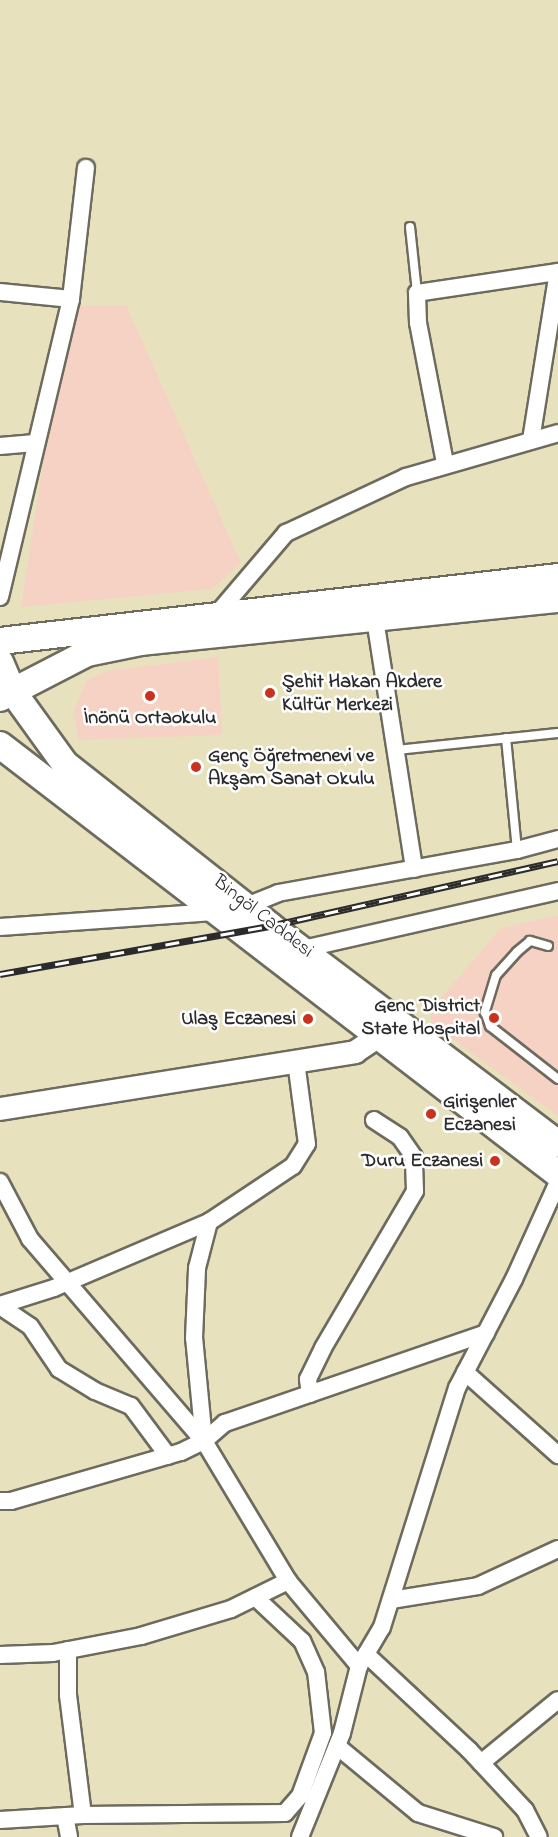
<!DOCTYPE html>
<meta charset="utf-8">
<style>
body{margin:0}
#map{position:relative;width:558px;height:1837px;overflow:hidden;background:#e7e1bd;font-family:"Indie Flower",sans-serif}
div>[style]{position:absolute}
.built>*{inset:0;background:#f6d2c4}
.roads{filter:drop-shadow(2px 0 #6d6b5e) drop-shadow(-2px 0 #6d6b5e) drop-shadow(0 2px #6d6b5e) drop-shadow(0 -2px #6d6b5e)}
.lane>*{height:8px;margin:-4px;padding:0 4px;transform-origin:4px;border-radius:4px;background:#fff}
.street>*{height:16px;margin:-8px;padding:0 8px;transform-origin:8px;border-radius:8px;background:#fff}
.secondary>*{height:22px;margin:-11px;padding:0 11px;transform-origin:11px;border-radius:11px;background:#fff}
.primary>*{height:26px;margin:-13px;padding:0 13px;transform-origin:13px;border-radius:13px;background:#fff}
.rail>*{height:7px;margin-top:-3.5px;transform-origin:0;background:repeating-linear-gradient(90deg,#fff 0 14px,#2b2b2b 0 28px);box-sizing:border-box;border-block:2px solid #2b2b2b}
.dots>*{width:16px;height:16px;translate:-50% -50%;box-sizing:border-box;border:3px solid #fff;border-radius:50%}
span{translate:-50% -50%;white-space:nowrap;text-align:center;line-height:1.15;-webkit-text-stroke:5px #fff;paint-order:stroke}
.poi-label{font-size:20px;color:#2b2b2b;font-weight:700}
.left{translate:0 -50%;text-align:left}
.right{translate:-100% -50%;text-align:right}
.street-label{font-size:20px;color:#2b2b2b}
</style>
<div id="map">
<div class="built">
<div style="clip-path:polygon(126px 305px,241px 563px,212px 589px,21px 607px,47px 438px,77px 306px)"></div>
<div style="clip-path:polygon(218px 657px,222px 735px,78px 740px,74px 711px,86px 681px,106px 671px)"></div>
<div style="clip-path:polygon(558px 915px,558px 1116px,432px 1024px,430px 1011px,501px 928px)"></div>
</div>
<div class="roads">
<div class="lane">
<div style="left:410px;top:227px;width:66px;rotate:83.9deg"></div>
<div style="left:506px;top:738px;width:113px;rotate:84.4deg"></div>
<div style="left:396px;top:750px;width:163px;rotate:-6deg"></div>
<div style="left:548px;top:946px;width:19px;rotate:-164deg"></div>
<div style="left:530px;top:941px;width:17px;rotate:140deg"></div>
<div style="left:517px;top:952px;width:31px;rotate:132deg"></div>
<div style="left:496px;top:975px;width:39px;rotate:107deg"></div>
<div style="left:485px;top:1012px;width:15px;rotate:70deg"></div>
<div style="left:490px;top:1026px;width:86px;rotate:37.9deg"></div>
</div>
<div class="street">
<div style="left:0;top:292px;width:71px;rotate:5.6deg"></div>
<div style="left:531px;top:440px;width:170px;rotate:-80.9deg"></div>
<div style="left:0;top:446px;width:35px;rotate:-5deg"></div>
<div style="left:445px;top:463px;width:143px;rotate:-100.9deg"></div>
<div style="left:418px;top:323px;width:30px;rotate:-92deg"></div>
<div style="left:417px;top:293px;width:143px;rotate:-8.5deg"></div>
<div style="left:0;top:597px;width:306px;rotate:-76.6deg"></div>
<div style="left:71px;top:299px;width:132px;rotate:-83.5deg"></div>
<div style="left:216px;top:615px;width:108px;rotate:-49.5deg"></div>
<div style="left:286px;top:533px;width:132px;rotate:-25deg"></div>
<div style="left:406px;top:477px;width:158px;rotate:-16.1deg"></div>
<div style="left:375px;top:619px;width:253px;rotate:81.1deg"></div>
<div style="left:0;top:927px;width:218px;rotate:-4deg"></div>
<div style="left:217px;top:912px;width:33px;rotate:-12deg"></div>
<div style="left:249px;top:905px;width:31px;rotate:-22deg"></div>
<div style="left:278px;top:893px;width:243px;rotate:-10.2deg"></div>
<div style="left:517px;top:850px;width:42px;rotate:-15deg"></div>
<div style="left:303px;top:949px;width:262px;rotate:-12.8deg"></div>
<div style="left:0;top:1182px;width:64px;rotate:62.2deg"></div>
<div style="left:30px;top:1239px;width:267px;rotate:49.3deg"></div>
<div style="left:204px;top:1441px;width:163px;rotate:59deg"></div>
<div style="left:288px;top:1581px;width:111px;rotate:50.1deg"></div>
<div style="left:0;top:1305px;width:57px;rotate:-17.5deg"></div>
<div style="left:54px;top:1288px;width:168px;rotate:-23.1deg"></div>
<div style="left:209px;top:1222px;width:101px;rotate:-33.7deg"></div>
<div style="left:293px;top:1166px;width:26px;rotate:-58deg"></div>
<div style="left:307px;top:1144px;width:83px;rotate:-97.6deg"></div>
<div style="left:0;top:1306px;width:36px;rotate:34deg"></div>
<div style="left:30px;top:1326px;width:52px;rotate:56deg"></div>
<div style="left:59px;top:1369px;width:42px;rotate:31.4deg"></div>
<div style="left:95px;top:1391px;width:39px;rotate:23deg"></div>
<div style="left:131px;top:1406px;width:62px;rotate:53.5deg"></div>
<div style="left:465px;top:1372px;width:125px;rotate:41.7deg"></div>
<div style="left:310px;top:1394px;width:15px;rotate:-98deg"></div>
<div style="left:308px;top:1379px;width:34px;rotate:-64deg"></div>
<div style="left:323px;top:1348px;width:182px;rotate:-59.6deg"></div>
<div style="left:415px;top:1191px;width:34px;rotate:-92deg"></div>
<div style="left:414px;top:1157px;width:24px;rotate:-125deg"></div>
<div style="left:400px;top:1137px;width:31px;rotate:-147deg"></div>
<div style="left:204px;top:1441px;width:103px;rotate:-95.5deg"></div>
<div style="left:194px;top:1338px;width:70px;rotate:-87.5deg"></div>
<div style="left:197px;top:1268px;width:48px;rotate:-75.4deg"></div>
<div style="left:0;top:1501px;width:11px"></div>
<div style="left:11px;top:1501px;width:177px;rotate:-16.1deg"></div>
<div style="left:181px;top:1452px;width:25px;rotate:-26deg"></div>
<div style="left:204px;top:1441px;width:28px;rotate:-41deg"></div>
<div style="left:225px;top:1423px;width:276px;rotate:-19deg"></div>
<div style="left:391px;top:1600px;width:88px;rotate:-9.1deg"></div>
<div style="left:478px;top:1586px;width:88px;rotate:-24.8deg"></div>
<div style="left:68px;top:1650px;width:45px;rotate:90deg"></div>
<div style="left:68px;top:1695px;width:121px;rotate:82.9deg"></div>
<div style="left:366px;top:1654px;width:141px;rotate:43deg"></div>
<div style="left:469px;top:1750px;width:82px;rotate:47deg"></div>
<div style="left:525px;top:1810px;width:30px;rotate:63deg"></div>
<div style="left:0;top:1655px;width:53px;rotate:-2.2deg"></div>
<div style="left:53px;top:1653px;width:90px;rotate:-10.9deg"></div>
<div style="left:141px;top:1636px;width:94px;rotate:-16.7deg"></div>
<div style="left:231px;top:1609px;width:64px;rotate:-26.2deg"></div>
<div style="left:337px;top:1746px;width:105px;rotate:39.6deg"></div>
<div style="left:418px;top:1813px;width:80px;rotate:17.5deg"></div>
<div style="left:481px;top:1763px;width:99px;rotate:-39.3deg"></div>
<div style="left:65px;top:1816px;width:21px;rotate:79deg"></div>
<div style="left:0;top:1820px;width:83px;rotate:-3.4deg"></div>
<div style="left:83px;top:1815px;width:202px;rotate:-0.6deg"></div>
<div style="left:285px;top:1813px;width:23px;rotate:-49deg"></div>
<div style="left:300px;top:1796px;width:67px;rotate:-69.9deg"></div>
<div style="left:323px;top:1733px;width:61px;rotate:-96.5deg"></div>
<div style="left:316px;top:1672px;width:34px;rotate:-114deg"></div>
<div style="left:302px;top:1641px;width:64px;rotate:-136.9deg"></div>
<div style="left:300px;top:1837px;width:112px;rotate:-68deg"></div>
<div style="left:342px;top:1733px;width:69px;rotate:-75.8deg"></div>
<div style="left:359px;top:1666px;width:45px;rotate:-59.5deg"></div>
<div style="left:382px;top:1627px;width:250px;rotate:-72.6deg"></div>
<div style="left:457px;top:1388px;width:123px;rotate:-62.4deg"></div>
<div style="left:514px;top:1279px;width:107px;rotate:-65.6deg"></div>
</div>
<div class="secondary">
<div style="left:0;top:1109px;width:360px;rotate:-9.1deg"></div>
<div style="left:355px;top:1052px;width:29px;rotate:-34deg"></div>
<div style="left:379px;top:1036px;width:17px;rotate:-87deg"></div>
</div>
<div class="primary">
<div style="left:0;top:641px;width:562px;rotate:-6.54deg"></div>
<div style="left:0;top:662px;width:33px;rotate:67deg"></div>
<div style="left:13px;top:692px;width:89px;rotate:54.2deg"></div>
<div style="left:65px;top:764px;width:261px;rotate:38.3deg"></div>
<div style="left:270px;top:926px;width:361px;rotate:37.1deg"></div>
<div style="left:0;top:698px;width:98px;rotate:-27.3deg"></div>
<div style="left:87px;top:653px;width:55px;rotate:-11.5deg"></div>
<div style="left:141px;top:642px;width:419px;rotate:-5.9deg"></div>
<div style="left:0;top:745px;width:704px;rotate:37.55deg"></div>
</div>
</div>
<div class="rail">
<div style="left:0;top:974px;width:274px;rotate:-10.1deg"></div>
<div style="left:270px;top:926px;width:295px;rotate:-12.7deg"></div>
</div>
<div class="dots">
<div style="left:270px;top:693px;background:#c8321e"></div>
<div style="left:150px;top:696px;background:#c8321e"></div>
<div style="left:196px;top:767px;background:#c8321e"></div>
<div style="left:494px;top:1018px;background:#c8321e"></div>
<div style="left:308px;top:1019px;background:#c8321e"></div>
<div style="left:431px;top:1114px;background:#c8321e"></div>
<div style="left:495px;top:1161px;background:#c8321e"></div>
</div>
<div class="poi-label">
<span class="left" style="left:282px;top:694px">Şehit Hakan Akdere<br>Kültür Merkezi</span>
<span style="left:150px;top:718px">İnönü Ortaokulu</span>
<span class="left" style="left:208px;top:768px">Genç Öğretmenevi ve<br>Akşam Sanat Okulu</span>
<span class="right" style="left:480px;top:1018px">Genc District<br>State Hospital</span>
<span class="right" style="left:296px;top:1019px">Ulaş Eczanesi</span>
<span class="left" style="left:443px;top:1114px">Girişenler<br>Eczanesi</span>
<span class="right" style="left:483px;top:1161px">Duru Eczanesi</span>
</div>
<div class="street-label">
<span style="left:263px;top:917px;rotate:38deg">Bingöl Caddesi</span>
</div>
</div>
